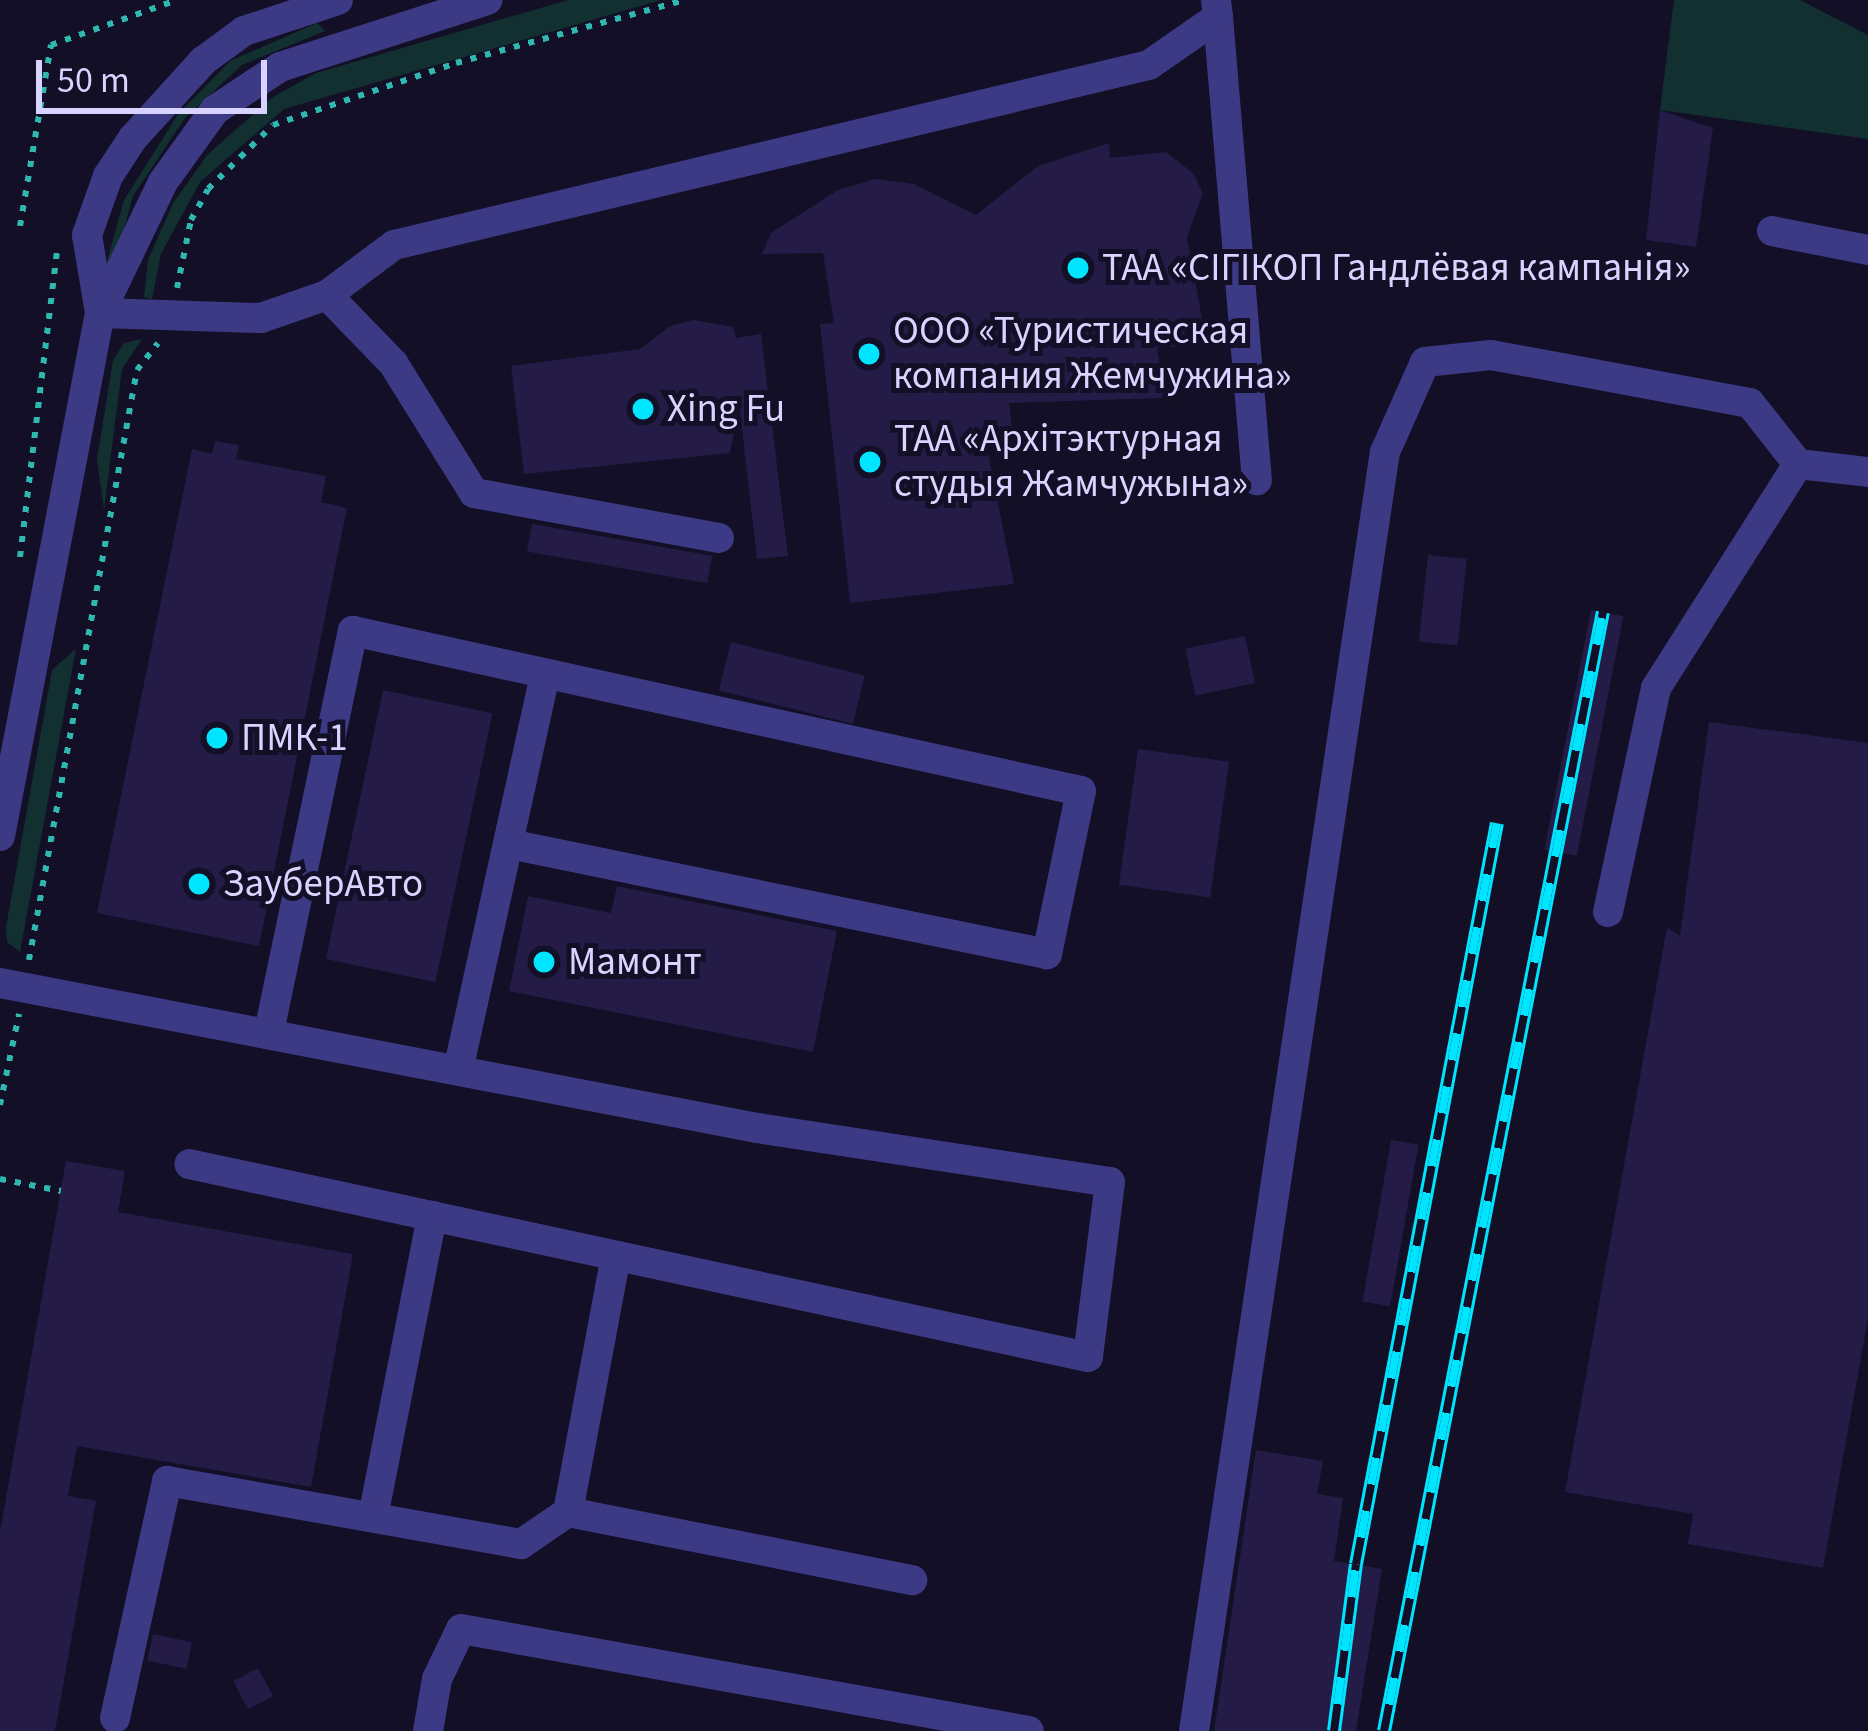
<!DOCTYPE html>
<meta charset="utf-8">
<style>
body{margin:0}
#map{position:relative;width:1868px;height:1731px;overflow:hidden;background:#130f26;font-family:"Source Sans 3",sans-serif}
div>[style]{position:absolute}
.green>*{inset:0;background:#12302f}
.building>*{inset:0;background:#241b47;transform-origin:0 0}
.path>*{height:6px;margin-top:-3px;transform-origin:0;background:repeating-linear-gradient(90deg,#2fb8b0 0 6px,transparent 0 15px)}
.minor>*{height:30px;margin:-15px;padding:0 15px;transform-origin:15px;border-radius:15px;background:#3d3a85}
.rail>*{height:14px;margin-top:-7px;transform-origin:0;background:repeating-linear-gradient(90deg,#130f26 0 27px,#00e5ff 0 54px);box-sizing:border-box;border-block:3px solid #00e5ff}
.dots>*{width:33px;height:33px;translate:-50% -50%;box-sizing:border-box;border:6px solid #130f26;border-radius:50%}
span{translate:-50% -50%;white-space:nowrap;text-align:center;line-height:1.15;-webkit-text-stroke:10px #130f26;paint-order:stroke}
.poi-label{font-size:39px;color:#d9d4ff}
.left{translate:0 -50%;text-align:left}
.scale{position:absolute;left:36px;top:60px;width:231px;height:54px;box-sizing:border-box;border:6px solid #d9d4ff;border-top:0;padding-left:15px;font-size:36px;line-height:42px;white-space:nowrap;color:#d9d4ff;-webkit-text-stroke:9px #130f26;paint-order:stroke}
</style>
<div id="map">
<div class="green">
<div style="clip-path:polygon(568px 0,661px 0,284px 109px,200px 182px,161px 254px,152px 299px,144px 297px,148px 260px,173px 203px,208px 154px,273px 97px,316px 73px)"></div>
<div style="clip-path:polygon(1674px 0,1800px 0,1868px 35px,1868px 139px,1660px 110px)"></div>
<div style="clip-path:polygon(317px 23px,325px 31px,242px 65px,185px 118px,133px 196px,111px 277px,102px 279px,124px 200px,179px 113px,230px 61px)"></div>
<div style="clip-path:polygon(142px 339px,122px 369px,104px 510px,97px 459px,113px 360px,124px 343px)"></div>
<div style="clip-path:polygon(76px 649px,20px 952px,7px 942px,6px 927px,52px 670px)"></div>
</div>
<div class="building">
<div style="clip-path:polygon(1660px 110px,1713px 128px,1696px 247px,1646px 240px)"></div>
<div style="clip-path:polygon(1109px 143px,1110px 158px,1166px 152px,1193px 173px,1203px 193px,1187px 237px,1207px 345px,1157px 348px,1165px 398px,1009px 403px,1014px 444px,987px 447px,1014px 584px,850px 603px,820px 324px,834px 323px,823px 253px,762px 254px,771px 233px,838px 190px,875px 179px,913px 184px,976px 215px,1038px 166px)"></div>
<div style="clip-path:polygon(694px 320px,733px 327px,736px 338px,761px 334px,788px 556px,757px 559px,739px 403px,730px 453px,524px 474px,511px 366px,640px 349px,670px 326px)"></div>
<div style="clip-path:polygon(215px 441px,239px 445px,236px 459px,326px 476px,321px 502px,347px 508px,259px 946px,97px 913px,192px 449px,212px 454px)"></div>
<div style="left:532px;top:524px;width:183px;height:28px;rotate:10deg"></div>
<div style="left:1428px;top:555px;width:39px;height:87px;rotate:6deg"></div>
<div style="left:1591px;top:610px;width:33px;height:244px;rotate:11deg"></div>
<div style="left:1245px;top:636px;width:48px;height:61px;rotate:78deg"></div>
<div style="left:731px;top:642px;width:138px;height:50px;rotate:14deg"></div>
<div style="left:383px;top:690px;width:112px;height:275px;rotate:12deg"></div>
<div style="clip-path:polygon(1709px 722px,1868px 743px,1868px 1319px,1823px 1568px,1688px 1544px,1693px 1514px,1565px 1492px,1667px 927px,1680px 936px)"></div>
<div style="left:1138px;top:749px;width:92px;height:137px;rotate:8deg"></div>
<div style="clip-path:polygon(617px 886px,837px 931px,813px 1052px,509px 991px,528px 896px,611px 913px)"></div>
<div style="left:1391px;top:1140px;width:28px;height:164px;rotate:10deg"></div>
<div style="clip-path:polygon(66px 1161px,125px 1171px,118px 1212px,353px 1254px,311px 1487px,77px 1446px,68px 1496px,96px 1501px,55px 1731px,0 1731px,0 1532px)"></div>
<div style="clip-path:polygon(1256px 1450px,1323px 1461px,1317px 1494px,1343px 1498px,1334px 1561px,1382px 1569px,1356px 1731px,1214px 1731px)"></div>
<div style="left:153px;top:1634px;width:40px;height:27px;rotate:12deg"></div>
<div style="left:258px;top:1668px;width:32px;height:28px;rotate:62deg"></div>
</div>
<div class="path">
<div style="left:20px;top:226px;width:184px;rotate:-80.3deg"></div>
<div style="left:51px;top:45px;width:134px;rotate:-19.7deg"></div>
<div style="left:177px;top:288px;width:69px;rotate:-78.4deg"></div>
<div style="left:191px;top:220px;width:35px;rotate:-61deg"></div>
<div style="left:208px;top:189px;width:91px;rotate:-44.6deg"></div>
<div style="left:273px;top:125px;width:193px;rotate:-18.7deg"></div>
<div style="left:456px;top:63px;width:238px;rotate:-15.4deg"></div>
<div style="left:20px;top:557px;width:310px;rotate:-83.1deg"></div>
<div style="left:29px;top:960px;width:600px;rotate:-79.63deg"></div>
<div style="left:137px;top:370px;width:34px;rotate:-52deg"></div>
<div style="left:0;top:1105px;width:93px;rotate:-78.2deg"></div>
<div style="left:0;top:1179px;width:62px;rotate:11.1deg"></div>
</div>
<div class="minor">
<div style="left:1218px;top:17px;width:465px;rotate:85.2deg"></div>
<div style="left:1772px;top:231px;width:98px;rotate:11.2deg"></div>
<div style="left:327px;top:295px;width:95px;rotate:45.9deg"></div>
<div style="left:393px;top:363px;width:153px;rotate:58.1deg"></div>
<div style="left:474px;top:493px;width:249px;rotate:10.4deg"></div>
<div style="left:100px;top:313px;width:161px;rotate:1.8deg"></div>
<div style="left:261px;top:318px;width:70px;rotate:-19.2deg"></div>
<div style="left:327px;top:295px;width:84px;rotate:-36.7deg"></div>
<div style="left:394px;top:245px;width:776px;rotate:-13.41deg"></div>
<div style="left:1149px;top:65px;width:84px;rotate:-34.8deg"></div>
<div style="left:1218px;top:17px;width:17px;rotate:-97deg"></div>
<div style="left:100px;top:313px;width:79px;rotate:-99.5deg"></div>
<div style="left:87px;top:235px;width:63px;rotate:-70.4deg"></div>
<div style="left:108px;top:176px;width:45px;rotate:-56.7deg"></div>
<div style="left:133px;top:138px;width:104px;rotate:-47.7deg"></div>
<div style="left:203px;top:61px;width:51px;rotate:-36.2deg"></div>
<div style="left:244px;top:31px;width:99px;rotate:-18.3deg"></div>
<div style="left:0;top:836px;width:532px;rotate:-79.18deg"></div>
<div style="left:100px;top:313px;width:145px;rotate:-64.3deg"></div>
<div style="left:163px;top:182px;width:89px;rotate:-54.2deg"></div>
<div style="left:215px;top:110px;width:78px;rotate:-33.5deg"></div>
<div style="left:280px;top:67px;width:218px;rotate:-17.9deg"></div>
<div style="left:1608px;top:912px;width:229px;rotate:-77.9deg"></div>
<div style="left:1656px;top:688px;width:265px;rotate:-57.6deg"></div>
<div style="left:1798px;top:464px;width:70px;rotate:6.5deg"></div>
<div style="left:0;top:983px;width:771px;rotate:10.84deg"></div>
<div style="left:757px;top:1128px;width:357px;rotate:8.7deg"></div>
<div style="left:1110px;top:1182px;width:176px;rotate:97.2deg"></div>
<div style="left:1088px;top:1357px;width:919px;rotate:-167.88deg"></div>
<div style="left:269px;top:1032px;width:410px;rotate:-78.2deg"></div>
<div style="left:353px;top:631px;width:745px;rotate:12.4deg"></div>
<div style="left:1081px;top:791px;width:167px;rotate:101.8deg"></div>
<div style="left:1047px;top:954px;width:549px;rotate:-168.44deg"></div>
<div style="left:459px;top:1066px;width:401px;rotate:-77.6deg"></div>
<div style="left:568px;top:1512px;width:351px;rotate:11.2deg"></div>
<div style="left:373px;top:1517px;width:307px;rotate:-78.9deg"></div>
<div style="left:115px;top:1718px;width:243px;rotate:-77.6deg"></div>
<div style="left:167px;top:1481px;width:360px;rotate:10.1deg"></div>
<div style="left:521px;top:1544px;width:57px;rotate:-34.2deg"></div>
<div style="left:568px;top:1512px;width:260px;rotate:-79.4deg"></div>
<div style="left:428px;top:1731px;width:53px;rotate:-80.2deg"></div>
<div style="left:437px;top:1679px;width:55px;rotate:-64.4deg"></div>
<div style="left:461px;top:1629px;width:577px;rotate:10.18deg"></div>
<div style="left:1194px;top:1731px;width:1293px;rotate:-81.51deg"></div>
<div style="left:1385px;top:452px;width:98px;rotate:-66deg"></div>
<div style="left:1425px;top:362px;width:66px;rotate:-6.1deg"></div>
<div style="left:1491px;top:355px;width:263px;rotate:10.5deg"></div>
<div style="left:1750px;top:403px;width:78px;rotate:51.8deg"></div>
</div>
<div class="rail">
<div style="left:1334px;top:1731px;width:168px;rotate:-82.5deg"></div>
<div style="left:1356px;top:1564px;width:754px;rotate:-79.23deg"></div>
<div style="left:1384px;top:1731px;width:1140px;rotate:-78.93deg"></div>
</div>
<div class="dots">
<div style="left:1078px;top:268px;background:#00e5ff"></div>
<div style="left:869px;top:354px;background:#00e5ff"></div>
<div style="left:643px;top:409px;background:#00e5ff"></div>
<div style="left:870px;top:462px;background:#00e5ff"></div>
<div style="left:217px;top:738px;background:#00e5ff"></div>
<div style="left:199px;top:884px;background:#00e5ff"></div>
<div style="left:544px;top:962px;background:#00e5ff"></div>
</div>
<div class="poi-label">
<span class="left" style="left:1102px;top:268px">ТАА «СІГІКОП Гандлёвая кампанія»</span>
<span class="left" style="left:893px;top:354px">ООО «Туристическая<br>компания Жемчужина»</span>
<span class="left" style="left:667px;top:409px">Xing Fu</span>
<span class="left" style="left:894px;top:462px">ТАА «Архітэктурная<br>студыя Жамчужына»</span>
<span class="left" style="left:241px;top:738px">ПМК-1</span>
<span class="left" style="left:223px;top:884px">ЗауберАвто</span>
<span class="left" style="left:568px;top:962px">Мамонт</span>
</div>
<div class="scale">50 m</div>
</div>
